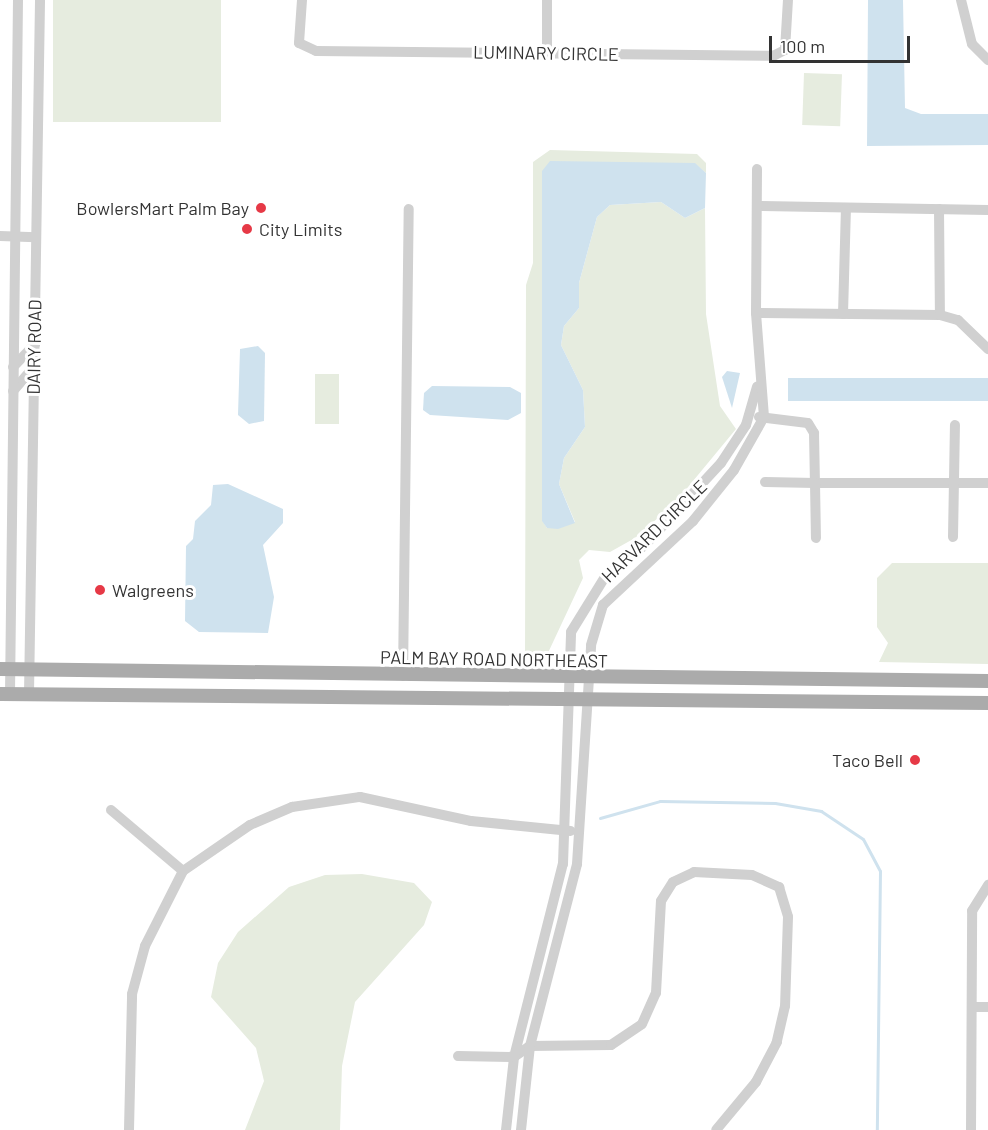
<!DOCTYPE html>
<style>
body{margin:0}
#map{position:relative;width:988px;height:1130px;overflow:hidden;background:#fff;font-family:Barlow,sans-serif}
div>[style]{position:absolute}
.green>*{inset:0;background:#e6ecdf;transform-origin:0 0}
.water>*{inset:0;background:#cfe2ee;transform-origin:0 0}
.stream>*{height:3px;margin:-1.5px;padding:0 1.5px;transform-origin:1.5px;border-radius:1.5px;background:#cfe2ee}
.minor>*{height:10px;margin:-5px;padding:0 5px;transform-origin:5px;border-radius:5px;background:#d0d0d0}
.major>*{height:14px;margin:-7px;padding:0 7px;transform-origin:7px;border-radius:7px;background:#ababab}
.dots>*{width:16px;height:16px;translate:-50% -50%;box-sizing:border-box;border:3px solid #fff;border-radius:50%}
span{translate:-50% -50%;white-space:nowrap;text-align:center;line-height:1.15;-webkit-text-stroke:6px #fff;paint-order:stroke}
.street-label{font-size:18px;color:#333}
.poi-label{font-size:18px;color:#333}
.right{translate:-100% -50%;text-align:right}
.left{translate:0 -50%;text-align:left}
.scale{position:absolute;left:769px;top:36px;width:141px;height:27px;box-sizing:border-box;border:3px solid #333;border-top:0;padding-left:8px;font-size:18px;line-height:21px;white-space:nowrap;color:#333;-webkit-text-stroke:4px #fff;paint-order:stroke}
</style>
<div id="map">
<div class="green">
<div style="left:53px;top:0;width:168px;height:122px"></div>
<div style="left:804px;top:73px;width:38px;height:52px;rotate:2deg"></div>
<div style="clip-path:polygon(550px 150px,697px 154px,706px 163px,706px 173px,694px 163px,542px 171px,542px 520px,547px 528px,575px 522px,559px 484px,564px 458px,585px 427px,583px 390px,561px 345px,564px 326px,579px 308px,579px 283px,597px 217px,610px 205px,661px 202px,685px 218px,705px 208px,706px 314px,720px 406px,736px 429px,674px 504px,635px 538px,610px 552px,589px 550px,579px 560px,583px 578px,547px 655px,525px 656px,526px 285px,533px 263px,533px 162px)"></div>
<div style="left:315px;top:374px;width:24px;height:50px"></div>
<div style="clip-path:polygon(892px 563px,988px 563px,988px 664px,879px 662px,888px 643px,877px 627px,877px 578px)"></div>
<div style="clip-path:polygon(362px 874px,414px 883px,432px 902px,424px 925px,355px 1002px,342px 1066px,340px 1130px,245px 1130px,264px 1081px,256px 1048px,211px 997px,218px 963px,238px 932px,289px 887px,325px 875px)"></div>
</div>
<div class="water">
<div style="clip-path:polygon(868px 0,903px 0,905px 108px,921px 114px,988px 114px,988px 145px,867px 146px)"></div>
<div style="clip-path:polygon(550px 161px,695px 163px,706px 173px,705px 208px,685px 218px,661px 202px,610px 205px,597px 217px,579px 283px,579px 308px,564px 326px,561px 345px,583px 390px,585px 427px,564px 458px,559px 484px,575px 523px,558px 529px,547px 528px,542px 521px,542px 171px)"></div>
<div style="clip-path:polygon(258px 346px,265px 353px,264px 421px,249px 424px,238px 415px,240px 349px)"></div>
<div style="clip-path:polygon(727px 371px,740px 373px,732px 408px,722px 377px)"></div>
<div style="left:788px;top:378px;width:200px;height:23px"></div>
<div style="clip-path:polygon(432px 386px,510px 387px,521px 393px,521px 413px,508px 420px,430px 415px,423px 410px,424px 393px)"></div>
<div style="clip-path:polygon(228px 484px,283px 509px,283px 523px,263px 545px,274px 597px,268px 633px,199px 632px,185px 621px,186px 546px,193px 539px,195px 521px,211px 505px,213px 485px)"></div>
</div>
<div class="stream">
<div style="left:600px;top:818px;width:62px;rotate:-15.8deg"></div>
<div style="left:660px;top:801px;width:115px;rotate:1deg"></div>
<div style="left:775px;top:803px;width:47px;rotate:9.9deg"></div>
<div style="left:821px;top:811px;width:50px;rotate:33.7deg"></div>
<div style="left:863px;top:839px;width:36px;rotate:62deg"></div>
<div style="left:880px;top:871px;width:259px;rotate:90.7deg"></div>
</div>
<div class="minor">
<div style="left:302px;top:0;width:43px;rotate:94deg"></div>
<div style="left:299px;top:43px;width:19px;rotate:25deg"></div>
<div style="left:316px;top:51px;width:457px;rotate:0.6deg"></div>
<div style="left:773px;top:56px;width:13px;rotate:-27deg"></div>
<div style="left:785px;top:50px;width:50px;rotate:-86.6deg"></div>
<div style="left:961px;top:0;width:45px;rotate:76deg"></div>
<div style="left:972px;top:44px;width:23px;rotate:45deg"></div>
<div style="left:547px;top:53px;width:53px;rotate:-90deg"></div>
<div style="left:757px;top:206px;width:231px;rotate:1deg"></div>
<div style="left:939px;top:209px;width:106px;rotate:89.5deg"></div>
<div style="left:0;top:236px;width:36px;rotate:2deg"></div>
<div style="left:756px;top:313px;width:184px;rotate:0.6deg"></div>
<div style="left:940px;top:315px;width:19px;rotate:16deg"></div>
<div style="left:958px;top:320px;width:42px;rotate:44deg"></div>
<div style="left:843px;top:314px;width:106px;rotate:-88.4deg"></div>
<div style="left:13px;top:367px;width:32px;rotate:-46deg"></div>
<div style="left:13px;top:391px;width:32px;rotate:-49deg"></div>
<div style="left:759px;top:417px;width:49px;rotate:7deg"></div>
<div style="left:808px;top:423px;width:12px;rotate:59deg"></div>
<div style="left:814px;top:433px;width:50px;rotate:88.9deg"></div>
<div style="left:815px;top:483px;width:173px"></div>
<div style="left:765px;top:482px;width:50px;rotate:1.1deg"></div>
<div style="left:815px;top:483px;width:55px;rotate:89deg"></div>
<div style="left:953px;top:537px;width:112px;rotate:-89deg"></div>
<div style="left:403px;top:676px;width:467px;rotate:-89.3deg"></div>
<div style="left:10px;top:694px;width:694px;rotate:-89.34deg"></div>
<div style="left:29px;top:694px;width:694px;rotate:-89.09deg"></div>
<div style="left:111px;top:810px;width:94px;rotate:40.3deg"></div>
<div style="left:972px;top:1007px;width:16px"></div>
<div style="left:458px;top:1056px;width:56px;rotate:1deg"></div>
<div style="left:514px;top:1057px;width:19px;rotate:-35deg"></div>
<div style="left:530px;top:1046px;width:81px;rotate:-0.7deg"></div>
<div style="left:611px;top:1045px;width:37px;rotate:-34deg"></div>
<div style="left:642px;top:1024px;width:34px;rotate:-66deg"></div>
<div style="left:656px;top:993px;width:92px;rotate:-86.9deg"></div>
<div style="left:661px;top:901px;width:22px;rotate:-58deg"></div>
<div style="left:673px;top:882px;width:23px;rotate:-25deg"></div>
<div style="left:694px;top:872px;width:58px;rotate:3deg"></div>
<div style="left:752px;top:875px;width:30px;rotate:24deg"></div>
<div style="left:779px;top:887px;width:31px;rotate:73deg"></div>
<div style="left:788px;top:917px;width:89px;rotate:91.9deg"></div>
<div style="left:785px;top:1006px;width:37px;rotate:103deg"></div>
<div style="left:777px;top:1042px;width:45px;rotate:117.7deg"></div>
<div style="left:756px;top:1082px;width:62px;rotate:129.8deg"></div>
<div style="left:129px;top:1130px;width:136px;rotate:-88.7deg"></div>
<div style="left:132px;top:994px;width:50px;rotate:-74.8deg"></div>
<div style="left:145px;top:946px;width:84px;rotate:-63.1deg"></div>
<div style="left:183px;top:871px;width:81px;rotate:-34.5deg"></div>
<div style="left:250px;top:825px;width:46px;rotate:-23.2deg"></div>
<div style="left:292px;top:807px;width:69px;rotate:-8.4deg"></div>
<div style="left:360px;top:797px;width:114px;rotate:12.2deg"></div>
<div style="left:471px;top:821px;width:100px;rotate:5.7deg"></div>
<div style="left:506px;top:1130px;width:73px;rotate:-83.7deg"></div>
<div style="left:514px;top:1057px;width:199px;rotate:-75.8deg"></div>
<div style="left:563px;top:864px;width:232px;rotate:-88deg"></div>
<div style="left:571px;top:632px;width:65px;rotate:-58.3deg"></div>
<div style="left:605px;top:577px;width:51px;rotate:-38.7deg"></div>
<div style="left:645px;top:545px;width:112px;rotate:-47.2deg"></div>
<div style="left:721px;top:463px;width:45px;rotate:-56.7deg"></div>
<div style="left:746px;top:425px;width:40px;rotate:-74deg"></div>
<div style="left:521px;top:1130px;width:84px;rotate:-83.9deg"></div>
<div style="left:530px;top:1046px;width:188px;rotate:-75.5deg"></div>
<div style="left:577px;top:864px;width:219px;rotate:-86.3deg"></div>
<div style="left:591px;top:645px;width:42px;rotate:-73.3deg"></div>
<div style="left:603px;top:605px;width:123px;rotate:-43deg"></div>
<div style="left:693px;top:521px;width:65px;rotate:-51.2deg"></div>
<div style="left:734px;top:470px;width:61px;rotate:-60.5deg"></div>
<div style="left:764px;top:417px;width:104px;rotate:-94.4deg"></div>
<div style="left:756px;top:313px;width:144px;rotate:-89.6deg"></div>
<div style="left:971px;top:1130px;width:219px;rotate:-89.7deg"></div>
<div style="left:972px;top:911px;width:31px;rotate:-58deg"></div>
</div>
<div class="major">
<div style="left:0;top:669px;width:988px;rotate:0.7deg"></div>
<div style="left:0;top:694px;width:988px;rotate:0.52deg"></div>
</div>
<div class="dots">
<div style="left:261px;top:208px;background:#e63946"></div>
<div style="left:247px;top:229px;background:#e63946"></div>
<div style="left:100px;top:590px;background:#e63946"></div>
<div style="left:915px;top:760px;background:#e63946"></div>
</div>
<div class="street-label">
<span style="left:546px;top:53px;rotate:1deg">LUMINARY CIRCLE</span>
<span style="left:34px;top:347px;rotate:-89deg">DAIRY ROAD</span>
<span style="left:654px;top:531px;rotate:-44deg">HARVARD CIRCLE</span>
<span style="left:494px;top:659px;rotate:1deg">PALM BAY ROAD NORTHEAST</span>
</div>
<div class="poi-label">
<span class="right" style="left:249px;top:208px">BowlersMart Palm Bay</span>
<span class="left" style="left:259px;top:229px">City Limits</span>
<span class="left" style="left:112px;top:590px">Walgreens</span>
<span class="right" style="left:903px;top:760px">Taco Bell</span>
</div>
<div class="scale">100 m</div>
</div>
